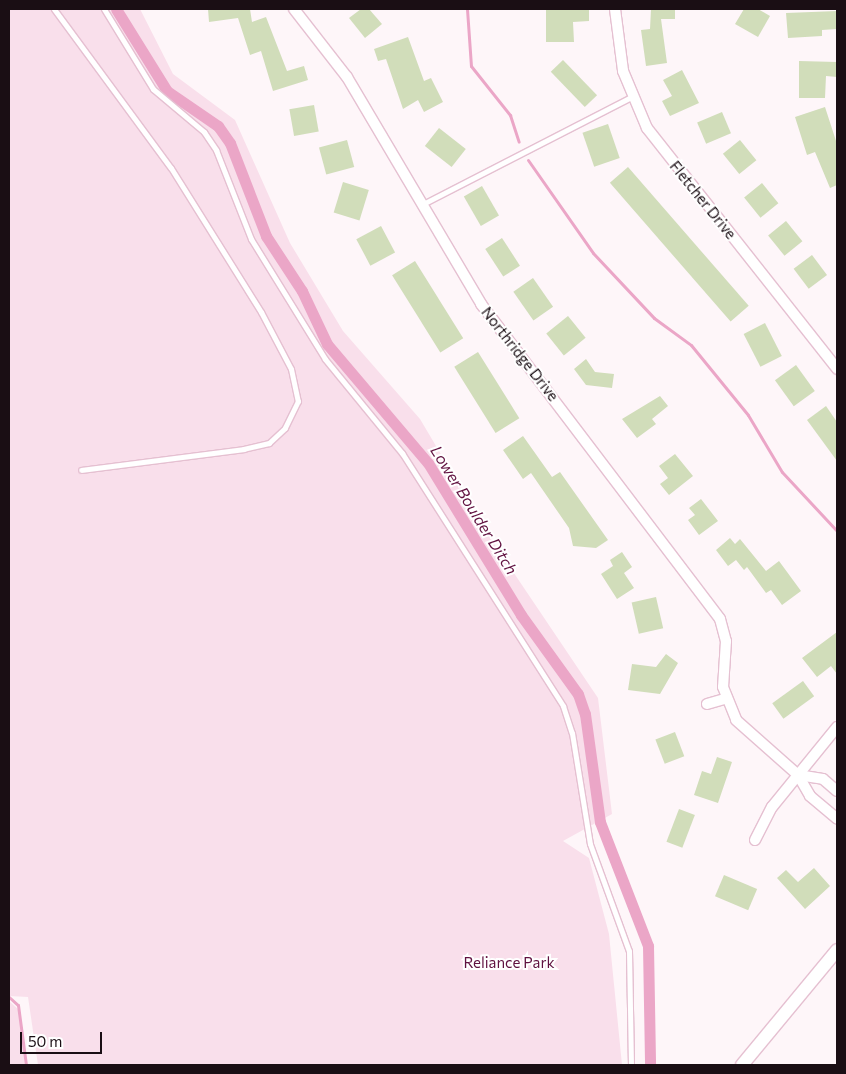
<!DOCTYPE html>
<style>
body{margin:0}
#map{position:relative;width:846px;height:1074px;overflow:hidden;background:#fef6f9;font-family:Commissioner,sans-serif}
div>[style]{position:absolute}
.green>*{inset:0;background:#f9dfeb}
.stream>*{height:3px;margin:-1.5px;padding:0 1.5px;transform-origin:1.5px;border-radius:1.5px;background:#eba6c7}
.canal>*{height:11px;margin:-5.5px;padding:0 5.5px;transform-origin:5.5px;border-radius:5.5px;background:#eba6c7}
.building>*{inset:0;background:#d1ddba;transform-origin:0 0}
.roads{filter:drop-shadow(1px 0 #e5c0d1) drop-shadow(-1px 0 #e5c0d1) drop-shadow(0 1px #e5c0d1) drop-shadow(0 -1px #e5c0d1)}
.service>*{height:5px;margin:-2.5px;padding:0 2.5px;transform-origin:2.5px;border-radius:2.5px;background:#fff}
.minor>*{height:10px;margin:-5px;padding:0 5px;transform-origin:5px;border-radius:5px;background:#fff}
.tertiary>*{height:12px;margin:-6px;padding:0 6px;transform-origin:6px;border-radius:6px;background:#fff}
span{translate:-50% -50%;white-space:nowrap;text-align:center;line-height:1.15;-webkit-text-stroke:4px #fff;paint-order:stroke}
.street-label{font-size:15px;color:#1a0e14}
.park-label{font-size:15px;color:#5f103f}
.water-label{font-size:16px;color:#611241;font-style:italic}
.frame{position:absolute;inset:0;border:10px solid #1a0e14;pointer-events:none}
.scale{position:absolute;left:20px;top:1032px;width:82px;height:22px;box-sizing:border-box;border:2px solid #1a0e14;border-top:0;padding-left:6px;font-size:15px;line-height:18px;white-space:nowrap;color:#1a0e14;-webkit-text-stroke:4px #fff;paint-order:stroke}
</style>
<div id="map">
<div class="green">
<div style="clip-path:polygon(9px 9px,140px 9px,173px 74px,235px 120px,290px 243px,343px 331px,420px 419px,493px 542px,598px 698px,612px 814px,563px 841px,589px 858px,609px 934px,622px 1065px,38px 1065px,28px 997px,9px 996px)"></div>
<div style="clip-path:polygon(9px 1001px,19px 1010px,25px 1065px,9px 1065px)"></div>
</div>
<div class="stream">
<div style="left:467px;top:9px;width:57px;rotate:86deg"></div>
<div style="left:471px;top:66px;width:63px;rotate:51.5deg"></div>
<div style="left:510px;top:115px;width:28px;rotate:72deg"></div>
<div style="left:528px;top:160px;width:113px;rotate:55deg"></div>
<div style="left:593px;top:253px;width:89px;rotate:46.8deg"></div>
<div style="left:654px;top:318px;width:46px;rotate:36.1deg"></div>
<div style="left:691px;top:345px;width:90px;rotate:50.8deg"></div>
<div style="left:748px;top:415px;width:66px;rotate:59.2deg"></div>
<div style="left:782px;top:472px;width:81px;rotate:47deg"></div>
<div style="left:9px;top:997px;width:12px;rotate:42deg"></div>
<div style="left:18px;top:1005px;width:61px;rotate:82.4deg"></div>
</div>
<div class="canal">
<div style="left:116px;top:9px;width:97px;rotate:58.1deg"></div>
<div style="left:167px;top:91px;width:62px;rotate:34.5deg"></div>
<div style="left:218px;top:126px;width:21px;rotate:55deg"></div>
<div style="left:230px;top:143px;width:100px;rotate:68.8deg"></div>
<div style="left:266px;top:236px;width:66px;rotate:56.8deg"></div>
<div style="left:302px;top:291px;width:59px;rotate:64.7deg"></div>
<div style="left:327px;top:344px;width:156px;rotate:49.7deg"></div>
<div style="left:428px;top:463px;width:178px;rotate:58.5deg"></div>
<div style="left:521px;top:615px;width:97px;rotate:54.2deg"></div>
<div style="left:578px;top:694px;width:21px;rotate:71deg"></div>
<div style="left:585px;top:714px;width:109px;rotate:82.1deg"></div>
<div style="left:600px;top:822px;width:133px;rotate:68.8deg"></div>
<div style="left:648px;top:946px;width:119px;rotate:89deg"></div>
</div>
<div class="building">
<div style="clip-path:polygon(208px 9px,250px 9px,252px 22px,266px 17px,287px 71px,304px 66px,308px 80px,273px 91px,261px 51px,250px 55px,238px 18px,209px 22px)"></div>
<div style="clip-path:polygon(361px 9px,369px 9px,382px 24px,365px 38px,349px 18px)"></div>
<div style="clip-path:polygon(546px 9px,589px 9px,589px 21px,573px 22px,574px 42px,546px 42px)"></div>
<div style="clip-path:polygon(651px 9px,675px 9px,675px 19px,661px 19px,667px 63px,646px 66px,641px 30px,650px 29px)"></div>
<div style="clip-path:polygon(744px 9px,758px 9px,770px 16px,758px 37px,735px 24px)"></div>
<div style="clip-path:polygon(837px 11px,837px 29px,822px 30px,822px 36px,788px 38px,786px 13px)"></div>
<div style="clip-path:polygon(408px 37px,424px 81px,431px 78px,443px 102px,424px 112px,418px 100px,403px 109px,386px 59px,378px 61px,374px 49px)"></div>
<div style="left:563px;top:60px;width:49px;height:17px;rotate:46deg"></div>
<div style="clip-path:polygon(799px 61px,837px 62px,837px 77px,826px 76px,825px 98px,799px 98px)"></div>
<div style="clip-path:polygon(682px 70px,699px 103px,670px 116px,662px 101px,672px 96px,663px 80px)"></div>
<div style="left:314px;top:105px;width:27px;height:25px;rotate:80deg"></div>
<div style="clip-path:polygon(825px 107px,837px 144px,837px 185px,830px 188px,815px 152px,807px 155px,795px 117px)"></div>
<div style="left:722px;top:112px;width:23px;height:27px;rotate:67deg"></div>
<div style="left:608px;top:124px;width:36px;height:27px;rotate:71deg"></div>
<div style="left:439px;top:128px;width:34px;height:23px;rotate:38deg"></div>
<div style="left:347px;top:140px;width:28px;height:29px;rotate:75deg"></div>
<div style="left:740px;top:140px;width:26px;height:22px;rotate:51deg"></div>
<div style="left:628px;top:167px;width:184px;height:24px;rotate:49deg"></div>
<div style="left:343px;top:182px;width:27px;height:32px;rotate:17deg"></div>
<div style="left:762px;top:183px;width:26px;height:23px;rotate:51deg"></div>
<div style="left:482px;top:186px;width:34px;height:21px;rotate:60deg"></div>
<div style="left:786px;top:221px;width:26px;height:23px;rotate:51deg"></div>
<div style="left:381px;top:226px;width:30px;height:28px;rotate:62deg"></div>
<div style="left:502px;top:238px;width:33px;height:20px;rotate:57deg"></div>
<div style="left:812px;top:255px;width:25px;height:23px;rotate:53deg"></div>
<div style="left:415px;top:261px;width:91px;height:27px;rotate:58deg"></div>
<div style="left:533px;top:278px;width:35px;height:24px;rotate:55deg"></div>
<div style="left:568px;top:316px;width:28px;height:28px;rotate:51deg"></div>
<div style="left:765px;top:323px;width:37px;height:24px;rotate:63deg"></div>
<div style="left:478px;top:352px;width:78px;height:28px;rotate:58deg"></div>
<div style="clip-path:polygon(586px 359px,595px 372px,614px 374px,612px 388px,586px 385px,574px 369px)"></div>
<div style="left:796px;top:365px;width:32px;height:26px;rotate:54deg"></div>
<div style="clip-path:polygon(660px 396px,668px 406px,652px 419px,656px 424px,637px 438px,622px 419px)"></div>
<div style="clip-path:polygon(826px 406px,837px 422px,837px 461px,807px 420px)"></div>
<div style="clip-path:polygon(523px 436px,552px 477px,560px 472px,608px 540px,596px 548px,573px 546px,569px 528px,531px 473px,523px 479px,503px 450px)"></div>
<div style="clip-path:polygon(675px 454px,693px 476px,669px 495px,660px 484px,668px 478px,659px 466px)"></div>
<div style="clip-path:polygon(701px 499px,718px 521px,699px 535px,688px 520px,695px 515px,689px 508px)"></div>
<div style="clip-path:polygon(730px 538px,735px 544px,740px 539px,766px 571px,779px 561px,801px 591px,782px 605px,771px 590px,766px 593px,747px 567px,744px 570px,736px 560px,728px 566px,716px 550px)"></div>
<div style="clip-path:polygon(622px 552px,632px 567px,624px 573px,634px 588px,617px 599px,601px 574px,613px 566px,610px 560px)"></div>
<div style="left:656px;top:597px;width:32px;height:25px;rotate:77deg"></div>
<div style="clip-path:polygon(837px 632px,837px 674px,831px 666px,817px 677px,802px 658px)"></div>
<div style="clip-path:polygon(666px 654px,678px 663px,660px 694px,628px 690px,632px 664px,656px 667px)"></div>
<div style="left:803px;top:681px;width:19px;height:38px;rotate:54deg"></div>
<div style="left:675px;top:732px;width:26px;height:21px;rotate:69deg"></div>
<div style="clip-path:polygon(717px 757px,732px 762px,718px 803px,694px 795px,702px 771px,711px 774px)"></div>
<div style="left:679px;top:809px;width:17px;height:35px;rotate:21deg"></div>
<div style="clip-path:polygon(814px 868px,830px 886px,805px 909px,777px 878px,786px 870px,798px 882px)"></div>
<div style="left:724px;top:875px;width:36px;height:23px;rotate:23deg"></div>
</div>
<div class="roads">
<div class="service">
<div style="left:54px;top:9px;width:197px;rotate:53.7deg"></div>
<div style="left:171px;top:168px;width:170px;rotate:58deg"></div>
<div style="left:261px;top:312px;width:64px;rotate:62.2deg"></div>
<div style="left:291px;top:369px;width:33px;rotate:78deg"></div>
<div style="left:298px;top:401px;width:30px;rotate:116deg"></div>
<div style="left:285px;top:428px;width:22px;rotate:137deg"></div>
<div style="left:269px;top:443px;width:26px;rotate:167deg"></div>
<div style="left:244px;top:449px;width:164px;rotate:172.7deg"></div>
<div style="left:104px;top:9px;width:94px;rotate:58.5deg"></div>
<div style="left:153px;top:89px;width:67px;rotate:40.1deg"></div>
<div style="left:204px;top:132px;width:22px;rotate:56deg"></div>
<div style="left:216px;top:150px;width:96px;rotate:68.5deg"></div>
<div style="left:251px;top:239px;width:141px;rotate:58.3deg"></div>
<div style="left:325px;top:359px;width:122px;rotate:50.7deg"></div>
<div style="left:402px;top:453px;width:300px;rotate:57.5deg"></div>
<div style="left:563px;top:706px;width:28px;rotate:72deg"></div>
<div style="left:572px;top:733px;width:112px;rotate:80.8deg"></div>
<div style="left:590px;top:844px;width:114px;rotate:70deg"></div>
<div style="left:629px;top:951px;width:114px;rotate:89deg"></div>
<div style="left:421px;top:205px;width:236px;rotate:-27.2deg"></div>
</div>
<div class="minor">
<div style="left:294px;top:9px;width:86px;rotate:52.1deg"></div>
<div style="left:347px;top:77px;width:264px;rotate:59.4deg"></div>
<div style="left:481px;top:304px;width:395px;rotate:52.8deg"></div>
<div style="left:720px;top:619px;width:23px;rotate:75deg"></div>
<div style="left:726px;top:641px;width:46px;rotate:93.7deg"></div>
<div style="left:723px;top:687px;width:35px;rotate:68deg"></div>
<div style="left:736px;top:720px;width:83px;rotate:41.6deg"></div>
<div style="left:798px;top:775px;width:24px;rotate:60deg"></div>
<div style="left:810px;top:796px;width:35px;rotate:40deg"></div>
<div style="left:615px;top:9px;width:63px;rotate:82.6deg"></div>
<div style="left:623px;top:71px;width:62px;rotate:67.2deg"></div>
<div style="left:647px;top:128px;width:307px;rotate:51.7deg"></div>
<div style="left:707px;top:704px;width:19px;rotate:-16deg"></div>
<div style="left:798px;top:775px;width:25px;rotate:9deg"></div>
<div style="left:823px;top:779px;width:18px;rotate:41deg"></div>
<div style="left:755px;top:840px;width:37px;rotate:-63deg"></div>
<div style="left:772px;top:807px;width:103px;rotate:-50.9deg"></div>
</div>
<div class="tertiary">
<div style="left:742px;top:1065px;width:149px;rotate:-50.4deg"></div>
</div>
</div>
<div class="street-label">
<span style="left:703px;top:200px;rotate:51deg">Fletcher Drive</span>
<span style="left:520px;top:354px;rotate:52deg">Northridge Drive</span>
</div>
<div class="park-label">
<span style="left:509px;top:963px">Reliance Park</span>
</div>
<div class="water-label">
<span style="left:474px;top:510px;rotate:58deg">Lower Boulder Ditch</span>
</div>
<div class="frame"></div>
<div class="scale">50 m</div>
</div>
